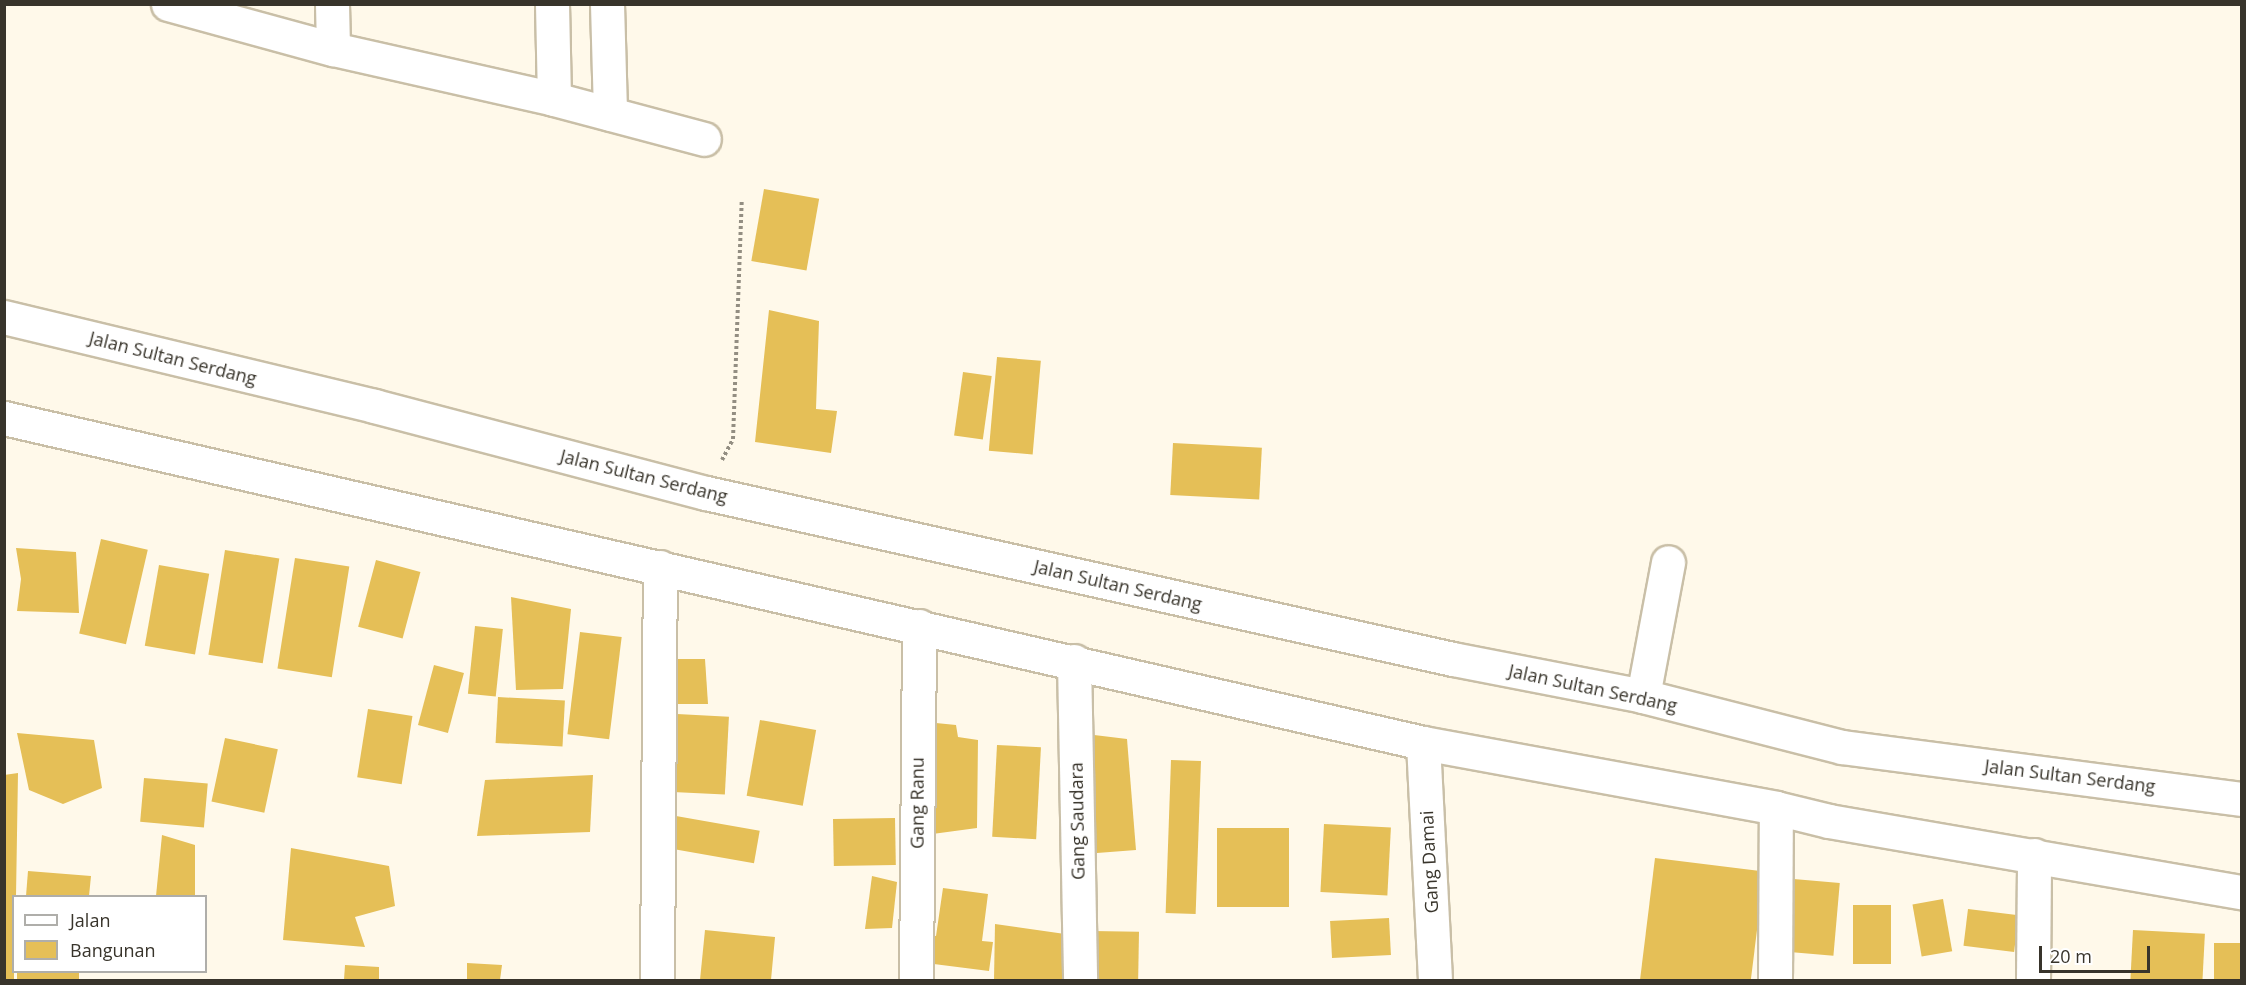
<!DOCTYPE html>
<style>
body{margin:0}
#map{position:relative;width:2246px;height:985px;overflow:hidden;background:#fff9ea;font-family:"Open Sans",sans-serif}
div>[style]{position:absolute}
.building>*{inset:0;background:#e5bf57;transform-origin:0 0}
.path>*{height:4px;margin-top:-2px;transform-origin:0;background:repeating-linear-gradient(90deg,#938e82 0 3px,transparent 0 6px)}
.roads{filter:drop-shadow(2px 0 #c9bfa7) drop-shadow(-2px 0 #c9bfa7) drop-shadow(0 2px #c9bfa7) drop-shadow(0 -2px #c9bfa7)}
.minor>*{height:33px;margin:-16.5px;padding:0 16.5px;transform-origin:16.5px;border-radius:16.5px;background:#fff}
.highway>*{height:33px;margin:-16.5px;padding:0 16.5px;transform-origin:16.5px;border-radius:16.5px;background:#fff}
span{translate:-50% -50%;white-space:nowrap;text-align:center;line-height:1.15;-webkit-text-stroke:4.5px #fff;paint-order:stroke}
.street-label{font-size:18px;color:#38342b}
.frame{position:absolute;inset:0;border:6px solid #38342b;pointer-events:none}
.legend{position:absolute;left:12px;top:895px;width:195px;height:78px;box-sizing:border-box;background:#fff;border:2px solid #afaeaa;margin:0;padding:8px 10px;list-style:none;font-size:18px;color:#38342b}
.legend li{display:flex;align-items:center;gap:12px;height:30px}
.legend b{width:30px;border:2px solid #afaeaa}
.scale{position:absolute;left:2039px;top:946px;width:111px;height:27px;box-sizing:border-box;border:3px solid #38342b;border-top:0;padding-left:8px;font-size:18px;line-height:21px;white-space:nowrap;color:#38342b;-webkit-text-stroke:4px #fff;paint-order:stroke}
</style>
<div id="map">
<div class="building">
<div style="left:764px;top:189px;width:56px;height:73px;rotate:10deg"></div>
<div style="clip-path:polygon(769px 310px,819px 321px,816px 409px,837px 411px,831px 453px,755px 442px)"></div>
<div style="left:997px;top:357px;width:44px;height:94px;rotate:5deg"></div>
<div style="left:963px;top:372px;width:29px;height:64px;rotate:8deg"></div>
<div style="left:1173px;top:443px;width:89px;height:52px;rotate:3deg"></div>
<div style="left:101px;top:539px;width:48px;height:97px;rotate:13deg"></div>
<div style="clip-path:polygon(16px 548px,76px 552px,79px 613px,17px 611px,21px 579px)"></div>
<div style="left:225px;top:550px;width:55px;height:106px;rotate:9deg"></div>
<div style="left:295px;top:558px;width:55px;height:112px;rotate:9deg"></div>
<div style="left:376px;top:560px;width:46px;height:69px;rotate:15deg"></div>
<div style="left:159px;top:565px;width:51px;height:82px;rotate:10deg"></div>
<div style="clip-path:polygon(511px 597px,571px 609px,563px 689px,516px 690px)"></div>
<div style="left:475px;top:626px;width:28px;height:68px;rotate:6deg"></div>
<div style="left:580px;top:632px;width:42px;height:103px;rotate:7deg"></div>
<div style="clip-path:polygon(670px 659px,705px 659px,708px 704px,676px 704px)"></div>
<div style="left:434px;top:665px;width:31px;height:62px;rotate:15deg"></div>
<div style="left:498px;top:697px;width:67px;height:46px;rotate:3deg"></div>
<div style="left:368px;top:709px;width:45px;height:69px;rotate:9deg"></div>
<div style="left:677px;top:714px;width:52px;height:78px;rotate:3deg"></div>
<div style="left:760px;top:720px;width:57px;height:77px;rotate:10deg"></div>
<div style="clip-path:polygon(926px 722px,956px 725px,958px 737px,978px 740px,977px 828px,925px 835px)"></div>
<div style="clip-path:polygon(17px 733px,94px 740px,102px 788px,63px 804px,29px 790px)"></div>
<div style="clip-path:polygon(1086px 734px,1127px 739px,1136px 850px,1084px 854px)"></div>
<div style="left:225px;top:738px;width:54px;height:65px;rotate:12deg"></div>
<div style="left:997px;top:745px;width:44px;height:92px;rotate:3deg"></div>
<div style="left:1171px;top:760px;width:30px;height:153px;rotate:2deg"></div>
<div style="clip-path:polygon(18px 773px,16px 896px,14px 896px,14px 980px,4px 980px,4px 775px)"></div>
<div style="clip-path:polygon(593px 775px,590px 832px,477px 836px,485px 780px)"></div>
<div style="left:144px;top:778px;width:64px;height:44px;rotate:5deg"></div>
<div style="left:676px;top:816px;width:85px;height:33px;rotate:10deg"></div>
<div style="left:895px;top:818px;width:47px;height:62px;rotate:89deg"></div>
<div style="left:1324px;top:824px;width:67px;height:68px;rotate:3deg"></div>
<div style="left:1217px;top:828px;width:72px;height:79px"></div>
<div style="clip-path:polygon(162px 835px,195px 845px,195px 896px,156px 896px)"></div>
<div style="clip-path:polygon(291px 848px,389px 866px,395px 906px,355px 917px,365px 947px,283px 940px)"></div>
<div style="left:1655px;top:858px;width:110px;height:123px;rotate:7deg"></div>
<div style="clip-path:polygon(28px 871px,91px 876px,89px 896px,26px 896px)"></div>
<div style="clip-path:polygon(872px 876px,897px 882px,892px 928px,865px 929px)"></div>
<div style="left:1782px;top:878px;width:58px;height:73px;rotate:5deg"></div>
<div style="clip-path:polygon(943px 888px,988px 894px,982px 941px,993px 942px,989px 971px,918px 962px,922px 934px,936px 936px)"></div>
<div style="left:1943px;top:899px;width:53px;height:31px;rotate:80deg"></div>
<div style="left:1853px;top:905px;width:38px;height:59px"></div>
<div style="left:1968px;top:909px;width:51px;height:37px;rotate:7deg"></div>
<div style="left:1389px;top:918px;width:37px;height:59px;rotate:87deg"></div>
<div style="clip-path:polygon(995px 924px,1072px 935px,1068px 980px,994px 980px)"></div>
<div style="clip-path:polygon(705px 930px,775px 937px,771px 980px,700px 980px)"></div>
<div style="left:2133px;top:930px;width:72px;height:50px;rotate:3deg"></div>
<div style="left:1092px;top:931px;width:47px;height:49px;rotate:1deg"></div>
<div style="left:2214px;top:943px;width:28px;height:37px"></div>
<div style="clip-path:polygon(467px 963px,502px 965px,500px 980px,467px 980px)"></div>
<div style="clip-path:polygon(345px 965px,379px 967px,379px 980px,344px 980px)"></div>
<div style="left:17px;top:972px;width:62px;height:8px"></div>
</div>
<div class="path">
<div style="left:722px;top:460px;width:24px;rotate:-62deg"></div>
<div style="left:733px;top:439px;width:240px;rotate:-87.9deg"></div>
</div>
<div class="roads">
<div class="minor">
<div style="left:168px;top:4px;width:171px;rotate:15.3deg"></div>
<div style="left:333px;top:49px;width:227px;rotate:12.7deg"></div>
<div style="left:554px;top:99px;width:155px;rotate:14.9deg"></div>
<div style="left:332px;top:4px;width:45px;rotate:88.7deg"></div>
<div style="left:552px;top:4px;width:95px;rotate:88.8deg"></div>
<div style="left:607px;top:4px;width:110px;rotate:88.4deg"></div>
<div style="left:1074px;top:661px;width:319px;rotate:88.9deg"></div>
<div style="left:1643px;top:696px;width:136px;rotate:-79.4deg"></div>
<div style="left:1423px;top:743px;width:237px;rotate:87.1deg"></div>
<div style="left:657px;top:980px;width:413px;rotate:-89.6deg"></div>
<div style="left:916px;top:980px;width:354px;rotate:-89.5deg"></div>
<div style="left:1775px;top:980px;width:172px;rotate:-89.7deg"></div>
<div style="left:2033px;top:980px;width:125px;rotate:-89.5deg"></div>
</div>
<div class="highway">
<div style="left:4px;top:317px;width:381px;rotate:13.5deg"></div>
<div style="left:374px;top:406px;width:343px;rotate:14.7deg"></div>
<div style="left:706px;top:493px;width:765px;rotate:12.53deg"></div>
<div style="left:1453px;top:659px;width:194px;rotate:11deg"></div>
<div style="left:1643px;top:696px;width:205px;rotate:14.4deg"></div>
<div style="left:1842px;top:747px;width:403px;rotate:7.4deg"></div>
<div style="left:4px;top:418px;width:1456px;rotate:12.9deg"></div>
<div style="left:1423px;top:743px;width:359px;rotate:10.4deg"></div>
<div style="left:1776px;top:808px;width:55px;rotate:13.8deg"></div>
<div style="left:1829px;top:821px;width:419px;rotate:9.8deg"></div>
</div>
</div>
<div class="street-label">
<span style="left:173px;top:358px;rotate:14deg">Jalan Sultan Serdang</span>
<span style="left:644px;top:476px;rotate:14deg">Jalan Sultan Serdang</span>
<span style="left:1118px;top:585px;rotate:13deg">Jalan Sultan Serdang</span>
<span style="left:1593px;top:688px;rotate:12deg">Jalan Sultan Serdang</span>
<span style="left:2070px;top:776px;rotate:7deg">Jalan Sultan Serdang</span>
<span style="left:917px;top:803px;rotate:-90deg">Gang Ranu</span>
<span style="left:1077px;top:821px;rotate:-91deg">Gang Saudara</span>
<span style="left:1429px;top:862px;rotate:-93deg">Gang Damai</span>
</div>
<div class="frame"></div>
<ul class="legend">
<li><b style="height:8px;background:#fff"></b>Jalan</li>
<li><b style="height:16px;background:#e5bf57"></b>Bangunan</li>
</ul>
<div class="scale">20 m</div>
</div>
